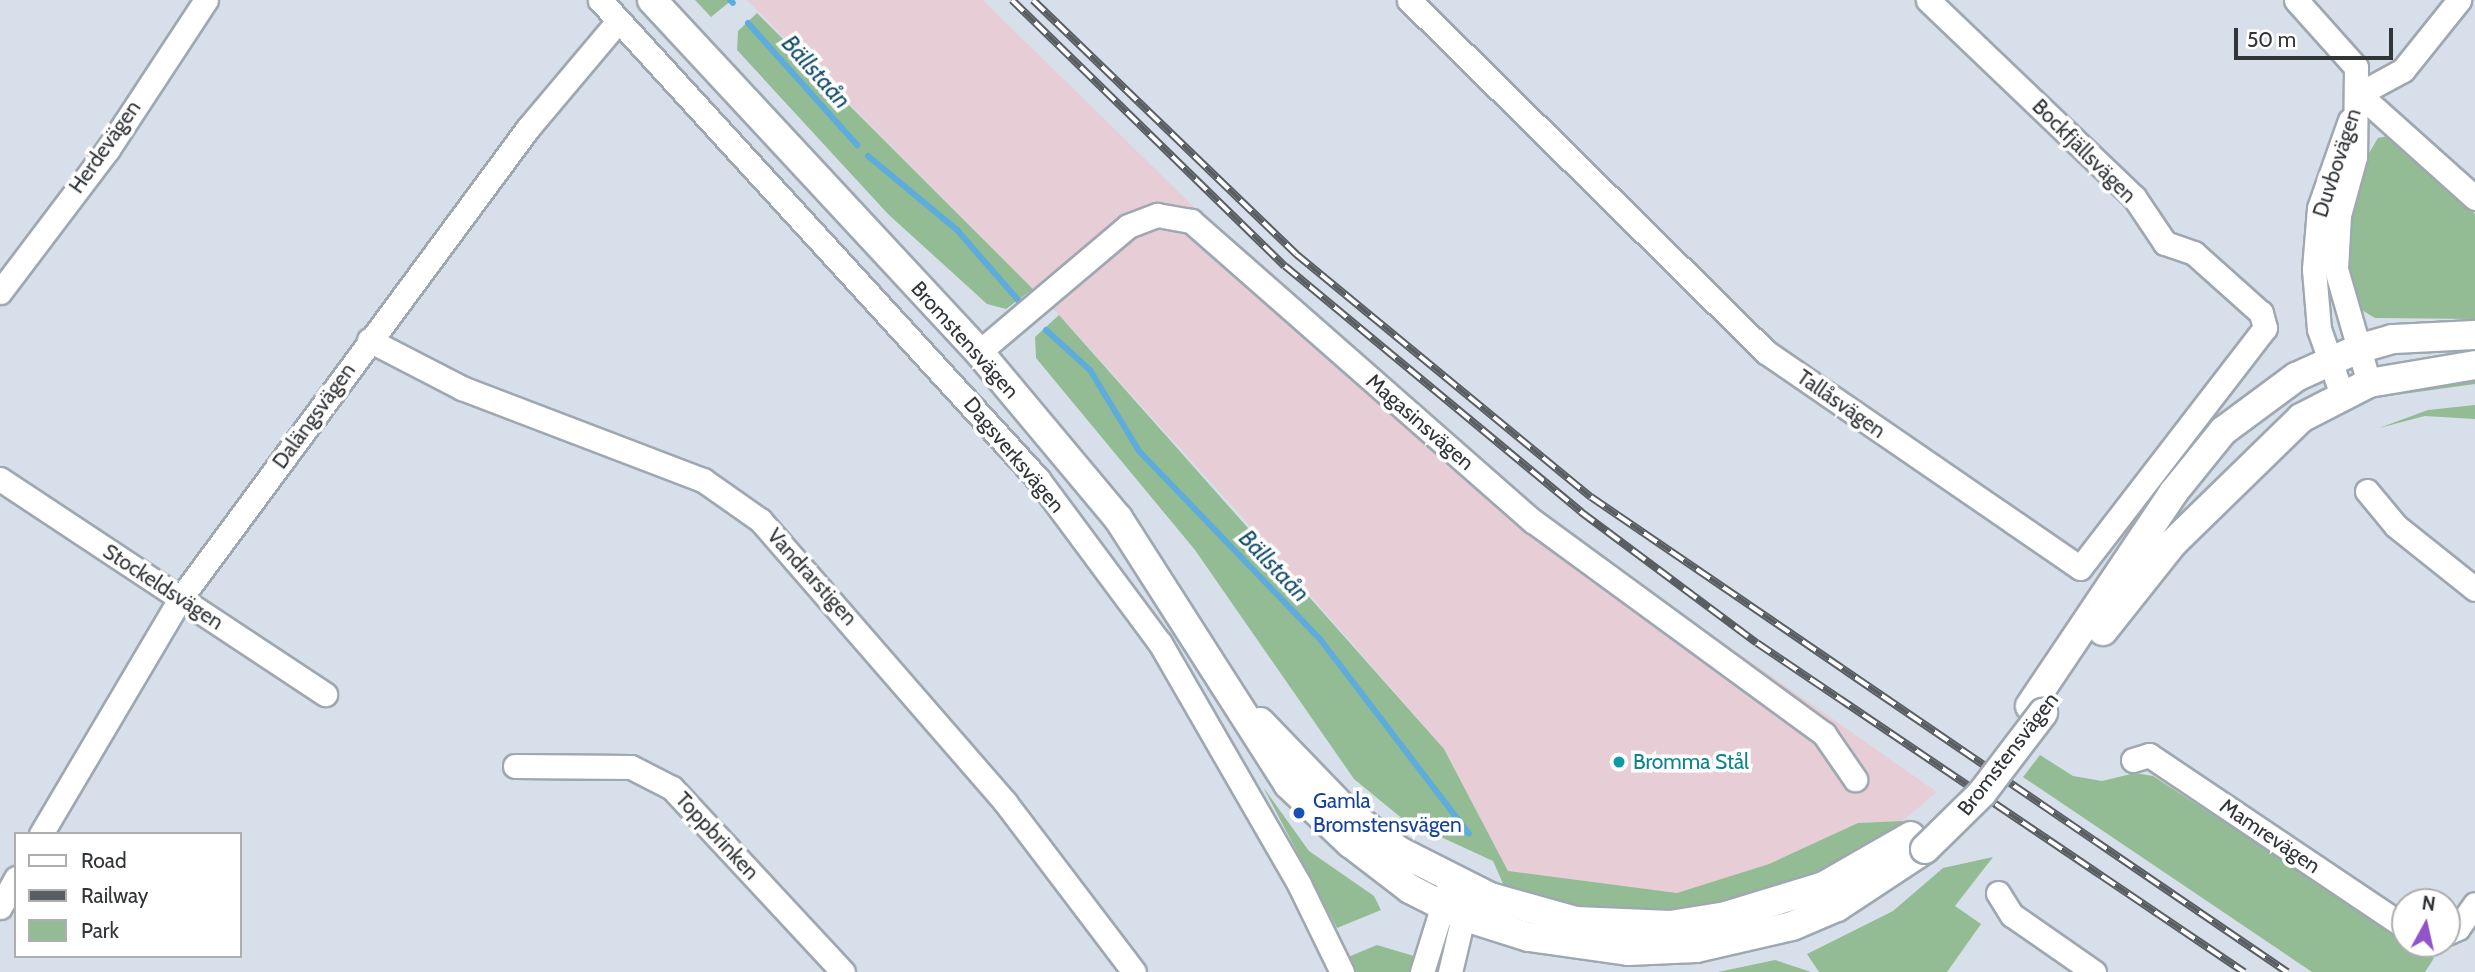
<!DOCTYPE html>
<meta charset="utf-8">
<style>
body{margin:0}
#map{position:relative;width:2475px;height:972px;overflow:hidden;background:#d7e0ea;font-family:Cabin,sans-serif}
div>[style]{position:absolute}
.industrial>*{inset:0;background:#e7ced6}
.green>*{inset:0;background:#93bb94}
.stream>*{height:6px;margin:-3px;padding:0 3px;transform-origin:3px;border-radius:3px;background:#5eacdb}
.roads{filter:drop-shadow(2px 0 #9fa8b1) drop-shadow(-2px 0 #9fa8b1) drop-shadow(0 2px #9fa8b1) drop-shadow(0 -2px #9fa8b1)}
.minor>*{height:23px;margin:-11.5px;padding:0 11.5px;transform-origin:11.5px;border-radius:11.5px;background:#fff}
.tertiary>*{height:28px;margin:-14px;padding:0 14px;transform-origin:14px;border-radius:14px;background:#fff}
.rail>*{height:8px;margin-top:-4px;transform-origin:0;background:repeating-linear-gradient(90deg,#fff 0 16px,#595e63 0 32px);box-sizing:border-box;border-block:2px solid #595e63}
.bridges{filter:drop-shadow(2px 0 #9fa8b1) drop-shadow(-2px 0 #9fa8b1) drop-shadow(0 2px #9fa8b1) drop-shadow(0 -2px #9fa8b1)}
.tertiary-bridge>*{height:28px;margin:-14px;padding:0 14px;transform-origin:14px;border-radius:14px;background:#fff}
.dots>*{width:19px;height:19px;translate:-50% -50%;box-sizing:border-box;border:4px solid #fff;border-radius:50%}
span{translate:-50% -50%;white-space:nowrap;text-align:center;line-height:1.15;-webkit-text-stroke:7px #fff;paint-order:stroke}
.street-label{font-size:21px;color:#313538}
.culture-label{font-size:21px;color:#0d838f}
.left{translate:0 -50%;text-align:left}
.transit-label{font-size:21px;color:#164399}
.water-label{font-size:23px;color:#124f6f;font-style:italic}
.legend{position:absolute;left:14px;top:832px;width:228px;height:126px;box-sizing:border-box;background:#fff;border:2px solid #adaeaf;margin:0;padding:9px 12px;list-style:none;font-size:21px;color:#313538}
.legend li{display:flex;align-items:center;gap:14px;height:35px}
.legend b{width:35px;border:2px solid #adaeaf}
.north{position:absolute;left:2391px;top:888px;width:70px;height:70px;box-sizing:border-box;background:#fff;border:2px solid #adaeaf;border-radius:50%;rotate:8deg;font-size:19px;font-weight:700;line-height:28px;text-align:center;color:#313538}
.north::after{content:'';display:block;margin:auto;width:24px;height:32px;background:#9154cb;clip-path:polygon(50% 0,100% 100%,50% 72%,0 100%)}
.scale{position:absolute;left:2234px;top:28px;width:159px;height:32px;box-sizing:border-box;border:4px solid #313538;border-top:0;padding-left:9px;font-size:21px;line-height:24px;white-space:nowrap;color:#313538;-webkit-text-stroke:5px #fff;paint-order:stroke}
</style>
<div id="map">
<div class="industrial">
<div style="clip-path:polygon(747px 0,983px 0,1196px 209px,1551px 522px,1937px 792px,1903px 821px,1858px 823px,1769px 864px,1677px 893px,1508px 871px,1444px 749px,1234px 508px,1059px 315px)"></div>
</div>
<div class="green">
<div style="clip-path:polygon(695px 0,732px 0,711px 17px)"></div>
<div style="clip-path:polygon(757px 13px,1033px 289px,1006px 309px,987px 304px,888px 214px,737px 50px,738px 31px)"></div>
<div style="clip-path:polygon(2394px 135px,2475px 214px,2475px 319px,2375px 318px,2355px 306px,2344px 262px,2356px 175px,2378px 138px)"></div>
<div style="clip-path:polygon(1059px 315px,1444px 749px,1508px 871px,1677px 893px,1769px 864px,1858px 823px,1903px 821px,1888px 840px,1812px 881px,1690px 910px,1564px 905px,1505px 888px,1493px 861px,1404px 820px,1354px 779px,1195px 550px,1036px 358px,1035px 337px)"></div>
<div style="clip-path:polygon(2475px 378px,2475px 384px,2360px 400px,2394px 388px)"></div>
<div style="clip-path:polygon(2475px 405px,2475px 419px,2425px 416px,2379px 428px,2428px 410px)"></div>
<div style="clip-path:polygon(2040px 755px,2073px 776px,2102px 781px,2135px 773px,2153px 776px,2434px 958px,2425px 972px,2312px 972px,2023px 777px)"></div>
<div style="clip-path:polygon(1263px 787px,1309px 851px,1374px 896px,1381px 910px,1337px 928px)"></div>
<div style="clip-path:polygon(1993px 857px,1955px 906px,1981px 924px,1947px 972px,1819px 972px,1807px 954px,1893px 911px,1943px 868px)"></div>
<div style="clip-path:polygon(1377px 945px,1414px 956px,1414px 972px,1354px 972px,1348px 957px)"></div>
<div style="clip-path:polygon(1775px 960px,1811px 972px,1718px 972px)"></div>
</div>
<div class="stream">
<div style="left:730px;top:0;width:4px;rotate:45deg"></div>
<div style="left:748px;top:23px;width:164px;rotate:48.2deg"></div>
<div style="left:868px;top:156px;width:116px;rotate:39.7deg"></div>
<div style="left:957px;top:230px;width:94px;rotate:48.9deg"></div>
<div style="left:1046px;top:330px;width:59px;rotate:42.3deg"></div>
<div style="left:1090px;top:370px;width:95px;rotate:58.8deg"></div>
<div style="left:1139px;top:451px;width:261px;rotate:46.1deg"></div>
<div style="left:1320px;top:639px;width:245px;rotate:52.6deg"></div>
</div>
<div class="roads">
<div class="minor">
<div style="left:600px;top:0;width:649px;rotate:47.56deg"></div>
<div style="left:1038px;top:479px;width:204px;rotate:53.4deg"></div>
<div style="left:1160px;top:643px;width:278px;rotate:60deg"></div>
<div style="left:1299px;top:884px;width:98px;rotate:64deg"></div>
<div style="left:1409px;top:0;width:501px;rotate:44.6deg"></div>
<div style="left:1766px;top:352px;width:381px;rotate:34.5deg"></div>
<div style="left:2080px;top:568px;width:303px;rotate:-52.4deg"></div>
<div style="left:2265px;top:328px;width:16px;rotate:-105deg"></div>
<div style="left:2261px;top:313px;width:90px;rotate:-138.2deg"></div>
<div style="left:2194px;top:253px;width:31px;rotate:-161deg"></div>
<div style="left:2165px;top:243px;width:55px;rotate:-124deg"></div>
<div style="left:2134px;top:197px;width:285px;rotate:-136.3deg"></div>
<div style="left:2296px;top:0;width:90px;rotate:48.2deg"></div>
<div style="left:2356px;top:67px;width:90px;rotate:90.6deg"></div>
<div style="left:2355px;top:157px;width:60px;rotate:105.4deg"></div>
<div style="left:2339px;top:215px;width:54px;rotate:93.2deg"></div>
<div style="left:2336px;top:269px;width:119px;rotate:73.9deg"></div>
<div style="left:2359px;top:94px;width:156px;rotate:41.9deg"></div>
<div style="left:2359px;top:94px;width:50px;rotate:-28.6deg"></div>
<div style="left:2403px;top:70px;width:90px;rotate:-51.3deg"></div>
<div style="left:0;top:292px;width:179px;rotate:-52.9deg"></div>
<div style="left:108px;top:149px;width:178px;rotate:-56.7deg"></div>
<div style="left:369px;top:340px;width:105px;rotate:27.3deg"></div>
<div style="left:462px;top:388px;width:258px;rotate:20.9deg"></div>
<div style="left:703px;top:480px;width:70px;rotate:35.1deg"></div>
<div style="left:760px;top:520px;width:374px;rotate:49deg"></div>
<div style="left:1005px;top:802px;width:213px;rotate:52.8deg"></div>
<div style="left:979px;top:352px;width:195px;rotate:-40.2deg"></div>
<div style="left:1128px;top:226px;width:31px;rotate:-21deg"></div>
<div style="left:1157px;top:215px;width:35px;rotate:10deg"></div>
<div style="left:1191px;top:221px;width:455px;rotate:41.3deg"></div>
<div style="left:1533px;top:521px;width:361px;rotate:36.2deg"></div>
<div style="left:1824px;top:734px;width:55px;rotate:55.4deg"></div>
<div style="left:2342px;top:395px;width:70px;rotate:-109.2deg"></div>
<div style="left:2319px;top:329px;width:60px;rotate:-94.8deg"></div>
<div style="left:2314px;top:269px;width:61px;rotate:-85.3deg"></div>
<div style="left:2319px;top:208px;width:93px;rotate:-70.6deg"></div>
<div style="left:0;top:479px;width:390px;rotate:33.5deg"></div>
<div style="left:2367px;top:491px;width:45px;rotate:50.4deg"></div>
<div style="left:2396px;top:526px;width:101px;rotate:38.6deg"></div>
<div style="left:2133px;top:760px;width:17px;rotate:-17deg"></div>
<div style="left:2149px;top:755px;width:308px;rotate:33.9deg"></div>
<div style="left:515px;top:766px;width:116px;rotate:0.5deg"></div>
<div style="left:631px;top:767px;width:46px;rotate:27.1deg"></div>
<div style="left:672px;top:788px;width:251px;rotate:47.1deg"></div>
<div style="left:41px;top:834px;width:273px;rotate:-59.4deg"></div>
<div style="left:180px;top:599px;width:586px;rotate:-53.54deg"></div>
<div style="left:528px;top:128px;width:140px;rotate:-49.9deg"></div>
<div style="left:1998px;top:893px;width:26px;rotate:58deg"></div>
<div style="left:2012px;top:915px;width:100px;rotate:34.8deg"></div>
<div style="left:0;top:907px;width:33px;rotate:-61deg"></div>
<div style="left:2447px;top:933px;width:12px;rotate:-24deg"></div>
<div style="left:2458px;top:928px;width:29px;rotate:-55deg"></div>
<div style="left:1422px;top:972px;width:97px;rotate:-72.7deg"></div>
<div style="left:1450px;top:972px;width:74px;rotate:-76.7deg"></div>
</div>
<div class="tertiary">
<div style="left:652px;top:0;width:480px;rotate:47.1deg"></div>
<div style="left:979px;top:352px;width:217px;rotate:50.1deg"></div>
<div style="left:1118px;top:518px;width:316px;rotate:57.4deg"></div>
<div style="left:1288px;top:784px;width:86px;rotate:43.6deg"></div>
<div style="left:1350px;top:843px;width:76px;rotate:37.5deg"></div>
<div style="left:1410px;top:889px;width:62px;rotate:27deg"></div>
<div style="left:1465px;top:917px;width:67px;rotate:17.4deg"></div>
<div style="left:1529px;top:937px;width:100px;rotate:8deg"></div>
<div style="left:1628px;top:951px;width:68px;rotate:-2.5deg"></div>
<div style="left:1696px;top:948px;width:98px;rotate:-12.9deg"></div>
<div style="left:1792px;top:926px;width:49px;rotate:-22.9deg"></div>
<div style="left:1837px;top:907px;width:105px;rotate:-33.4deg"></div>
<div style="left:2103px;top:631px;width:112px;rotate:-51.5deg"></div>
<div style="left:2173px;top:543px;width:179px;rotate:-44.3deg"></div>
<div style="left:2301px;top:418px;width:76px;rotate:-27.2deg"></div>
<div style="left:2369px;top:383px;width:108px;rotate:-9.6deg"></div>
<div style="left:2030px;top:706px;width:257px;rotate:-56.1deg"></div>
<div style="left:2173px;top:493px;width:80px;rotate:-51.1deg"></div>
<div style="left:2223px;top:431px;width:91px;rotate:-36.5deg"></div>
<div style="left:2296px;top:377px;width:68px;rotate:-24.3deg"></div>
<div style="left:2358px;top:349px;width:36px;rotate:-16deg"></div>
<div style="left:2393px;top:339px;width:82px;rotate:-2.8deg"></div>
<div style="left:1260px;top:722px;width:125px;rotate:46deg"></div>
<div style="left:1347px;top:812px;width:65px;rotate:36.9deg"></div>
<div style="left:1399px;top:851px;width:102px;rotate:26.8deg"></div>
<div style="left:1490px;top:897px;width:89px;rotate:15.6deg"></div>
<div style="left:1576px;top:921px;width:94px;rotate:2.4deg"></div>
<div style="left:1670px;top:925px;width:57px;rotate:-9.1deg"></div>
<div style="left:1726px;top:916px;width:102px;rotate:-17deg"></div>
<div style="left:1824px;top:886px;width:100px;rotate:-29.9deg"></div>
</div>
</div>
<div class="rail">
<div style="left:1012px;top:0;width:381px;rotate:44.3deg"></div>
<div style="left:1285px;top:266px;width:385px;rotate:39.7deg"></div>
<div style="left:1581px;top:512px;width:219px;rotate:36.7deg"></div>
<div style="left:1757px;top:643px;width:588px;rotate:34.04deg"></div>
<div style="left:1033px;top:0;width:366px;rotate:44deg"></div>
<div style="left:1296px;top:254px;width:382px;rotate:39.5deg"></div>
<div style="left:1591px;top:497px;width:843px;rotate:34.31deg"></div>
</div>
<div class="bridges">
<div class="tertiary-bridge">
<div style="left:1925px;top:849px;width:80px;rotate:-44.5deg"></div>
<div style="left:1982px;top:793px;width:101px;rotate:-52.7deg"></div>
</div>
</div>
<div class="dots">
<div style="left:1619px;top:762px;background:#0f9aa8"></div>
<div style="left:1299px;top:813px;background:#1a4fb4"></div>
</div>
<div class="street-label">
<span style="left:105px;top:147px;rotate:-55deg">Herdevägen</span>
<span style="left:2084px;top:151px;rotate:45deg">Bockfjällsvägen</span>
<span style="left:2337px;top:163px;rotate:-72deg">Duvbovägen</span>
<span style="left:965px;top:340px;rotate:48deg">Bromstensvägen</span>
<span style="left:1841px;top:404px;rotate:35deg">Tallåsvägen</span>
<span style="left:314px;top:416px;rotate:-54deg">Dalängsvägen</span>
<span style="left:1420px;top:422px;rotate:41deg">Magasinsvägen</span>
<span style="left:1014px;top:455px;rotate:50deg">Dagsverksvägen</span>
<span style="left:812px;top:577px;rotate:48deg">Vandrarstigen</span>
<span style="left:163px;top:587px;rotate:33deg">Stockeldsvägen</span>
<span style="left:2008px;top:754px;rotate:-52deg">Bromstensvägen</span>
<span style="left:717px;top:836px;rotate:47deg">Toppbrinken</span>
<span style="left:2270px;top:836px;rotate:34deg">Mamrevägen</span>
</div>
<div class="culture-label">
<span class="left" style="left:1633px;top:762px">Bromma Stål</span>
</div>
<div class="transit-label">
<span class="left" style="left:1313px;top:813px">Gamla<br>Bromstensvägen</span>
</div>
<div class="water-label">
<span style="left:816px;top:72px;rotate:48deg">Bällstaån</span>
<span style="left:1274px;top:566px;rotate:46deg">Bällstaån</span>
</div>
<ul class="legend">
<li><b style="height:9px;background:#fff"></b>Road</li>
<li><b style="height:9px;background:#595e63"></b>Railway</li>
<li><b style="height:19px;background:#93bb94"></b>Park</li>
</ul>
<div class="north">N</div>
<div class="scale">50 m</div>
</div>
